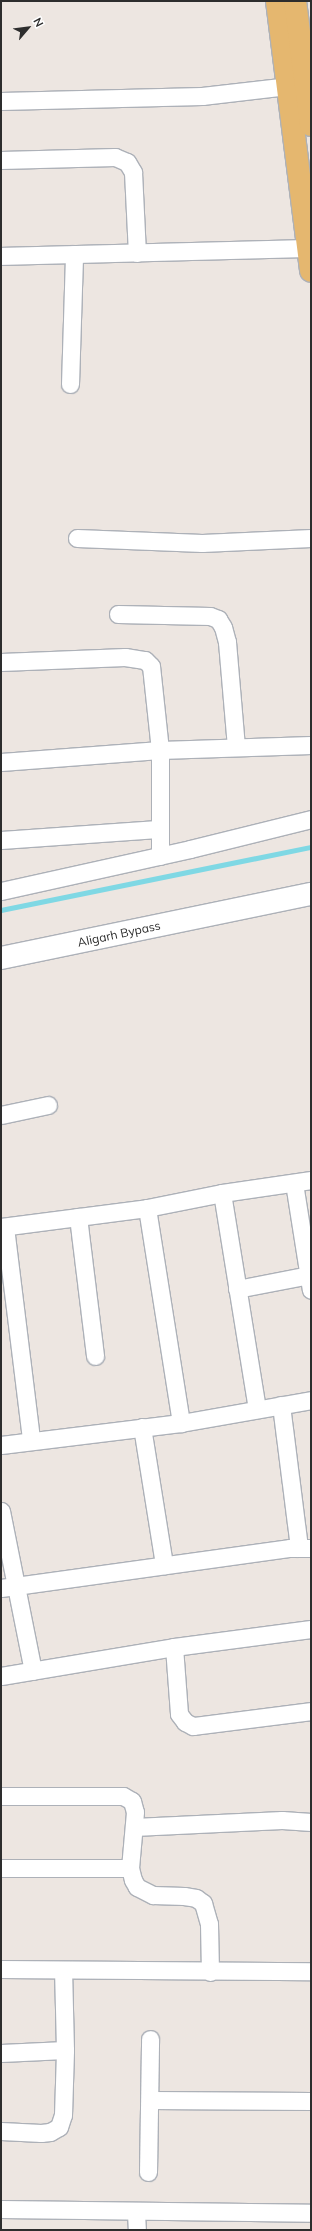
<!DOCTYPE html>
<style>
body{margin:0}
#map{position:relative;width:312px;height:2231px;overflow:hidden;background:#ede6e1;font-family:Mulish,sans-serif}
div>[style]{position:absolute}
.stream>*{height:4.5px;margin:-2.25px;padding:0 2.25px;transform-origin:2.25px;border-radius:2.25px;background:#7fd8e4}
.roads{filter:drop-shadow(1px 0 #adb1b8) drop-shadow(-1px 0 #adb1b8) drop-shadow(0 1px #adb1b8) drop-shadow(0 -1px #adb1b8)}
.street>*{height:17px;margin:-8.5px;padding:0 8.5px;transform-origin:8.5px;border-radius:8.5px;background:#fff}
.secondary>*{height:22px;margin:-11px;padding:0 11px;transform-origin:11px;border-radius:11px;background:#fff}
.primary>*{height:22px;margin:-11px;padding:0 11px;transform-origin:11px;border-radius:11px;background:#e5b76f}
span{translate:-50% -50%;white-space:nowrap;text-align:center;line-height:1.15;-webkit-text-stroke:3.5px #fff;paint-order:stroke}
.street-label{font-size:12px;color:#2d2d2d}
.frame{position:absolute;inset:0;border:2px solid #2d2d2d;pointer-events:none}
.north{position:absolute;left:8px;top:8px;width:40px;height:40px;-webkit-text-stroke:3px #fff;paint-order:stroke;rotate:62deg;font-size:11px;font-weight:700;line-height:16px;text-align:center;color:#2d2d2d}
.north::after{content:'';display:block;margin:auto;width:14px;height:18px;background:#2d2d2d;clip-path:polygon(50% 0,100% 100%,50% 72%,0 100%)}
</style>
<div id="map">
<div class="stream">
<div style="left:1px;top:910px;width:316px;rotate:-11.5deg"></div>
</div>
<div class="roads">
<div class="street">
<div style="left:1px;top:101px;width:201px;rotate:-1.4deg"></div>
<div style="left:202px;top:96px;width:88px;rotate:-6.6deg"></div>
<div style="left:1px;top:160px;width:114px;rotate:-1.5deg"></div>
<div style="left:115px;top:157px;width:13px;rotate:23deg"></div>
<div style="left:127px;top:162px;width:12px;rotate:59deg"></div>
<div style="left:133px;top:172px;width:81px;rotate:87.2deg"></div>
<div style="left:1px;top:256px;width:307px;rotate:-1.5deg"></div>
<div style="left:70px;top:384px;width:130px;rotate:-88.2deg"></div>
<div style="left:77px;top:538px;width:125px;rotate:2.3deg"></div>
<div style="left:202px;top:543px;width:109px;rotate:-2.6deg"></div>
<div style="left:118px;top:614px;width:92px;rotate:1.2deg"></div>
<div style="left:210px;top:616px;width:9px;rotate:21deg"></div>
<div style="left:218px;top:619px;width:9px;rotate:58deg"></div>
<div style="left:223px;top:627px;width:16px;rotate:75deg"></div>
<div style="left:227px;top:642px;width:105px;rotate:85.1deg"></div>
<div style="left:1px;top:662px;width:124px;rotate:-2.3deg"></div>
<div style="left:125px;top:657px;width:20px;rotate:9deg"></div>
<div style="left:145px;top:660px;width:8px;rotate:45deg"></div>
<div style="left:151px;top:666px;width:84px;rotate:83.9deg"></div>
<div style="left:160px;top:750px;width:106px;rotate:90deg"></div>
<div style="left:1px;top:762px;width:159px;rotate:-4.3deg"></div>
<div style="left:160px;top:750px;width:151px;rotate:-1.9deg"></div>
<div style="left:1px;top:840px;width:157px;rotate:-4deg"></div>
<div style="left:1px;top:891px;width:194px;rotate:-12.5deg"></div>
<div style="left:190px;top:849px;width:125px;rotate:-13.9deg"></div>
<div style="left:1px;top:1115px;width:48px;rotate:-12deg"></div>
<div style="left:294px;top:1183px;width:108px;rotate:81deg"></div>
<div style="left:222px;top:1193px;width:219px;rotate:80.8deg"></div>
<div style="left:147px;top:1208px;width:218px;rotate:81deg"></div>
<div style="left:78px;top:1217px;width:140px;rotate:83deg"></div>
<div style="left:1px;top:1227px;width:147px;rotate:-7.4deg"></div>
<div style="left:147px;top:1208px;width:76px;rotate:-11.3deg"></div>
<div style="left:222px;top:1193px;width:90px;rotate:-8.3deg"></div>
<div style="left:5px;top:1227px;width:215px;rotate:83deg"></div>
<div style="left:237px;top:1289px;width:73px;rotate:-11deg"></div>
<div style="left:281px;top:1405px;width:144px;rotate:82.8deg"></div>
<div style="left:142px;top:1427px;width:140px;rotate:80.9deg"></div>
<div style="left:1px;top:1445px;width:181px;rotate:-7deg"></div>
<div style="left:181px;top:1423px;width:132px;rotate:-10deg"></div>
<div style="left:1px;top:1511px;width:163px;rotate:78.7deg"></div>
<div style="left:1px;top:1588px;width:292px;rotate:-7.9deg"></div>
<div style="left:290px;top:1548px;width:21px"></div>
<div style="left:174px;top:1647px;width:67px;rotate:85.7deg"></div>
<div style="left:179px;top:1714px;width:10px;rotate:53deg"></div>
<div style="left:185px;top:1722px;width:9px;rotate:27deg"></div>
<div style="left:193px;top:1726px;width:119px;rotate:-7.2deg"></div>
<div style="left:1px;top:1676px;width:175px;rotate:-9.5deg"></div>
<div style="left:174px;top:1647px;width:138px;rotate:-7.5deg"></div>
<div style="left:1px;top:1796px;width:122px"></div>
<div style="left:123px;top:1796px;width:10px;rotate:29deg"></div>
<div style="left:132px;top:1801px;width:11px;rotate:75deg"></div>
<div style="left:135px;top:1812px;width:56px;rotate:95.1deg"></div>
<div style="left:130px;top:1868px;width:12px;rotate:76deg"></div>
<div style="left:133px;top:1880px;width:8px;rotate:60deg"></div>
<div style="left:137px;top:1887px;width:18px;rotate:27deg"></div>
<div style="left:153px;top:1895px;width:31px;rotate:2deg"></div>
<div style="left:184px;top:1896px;width:12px;rotate:9deg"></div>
<div style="left:196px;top:1898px;width:9px;rotate:36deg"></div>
<div style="left:203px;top:1903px;width:22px;rotate:74deg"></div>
<div style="left:209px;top:1924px;width:48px;rotate:88.8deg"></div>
<div style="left:134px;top:1827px;width:148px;rotate:-2.7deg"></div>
<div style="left:282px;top:1820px;width:29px;rotate:4deg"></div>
<div style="left:1px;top:1868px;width:129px"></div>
<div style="left:1px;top:1969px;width:310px;rotate:0.4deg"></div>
<div style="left:1px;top:2053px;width:64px;rotate:-2.7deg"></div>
<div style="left:150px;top:2100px;width:161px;rotate:0.4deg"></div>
<div style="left:1px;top:2131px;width:40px;rotate:2.9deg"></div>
<div style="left:41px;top:2133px;width:9px;rotate:-6deg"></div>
<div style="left:50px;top:2132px;width:10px;rotate:-29deg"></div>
<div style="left:59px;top:2127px;width:13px;rotate:-72deg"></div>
<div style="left:63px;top:2115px;width:65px;rotate:-88.2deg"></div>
<div style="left:65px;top:2050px;width:80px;rotate:-91.4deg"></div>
<div style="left:148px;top:2172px;width:133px;rotate:-89.1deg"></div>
<div style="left:1px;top:2209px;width:310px;rotate:0.7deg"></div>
<div style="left:136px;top:2213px;width:17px;rotate:87deg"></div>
</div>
<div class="secondary">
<div style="left:1px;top:958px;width:317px;rotate:-11.7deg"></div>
</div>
<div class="primary">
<div style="left:277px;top:1px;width:272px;rotate:82.8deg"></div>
<div style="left:295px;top:1px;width:125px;rotate:82.6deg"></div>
</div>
</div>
<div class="street-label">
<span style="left:119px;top:934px;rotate:-12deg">Aligarh Bypass</span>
</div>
<div class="frame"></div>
<div class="north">N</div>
</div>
